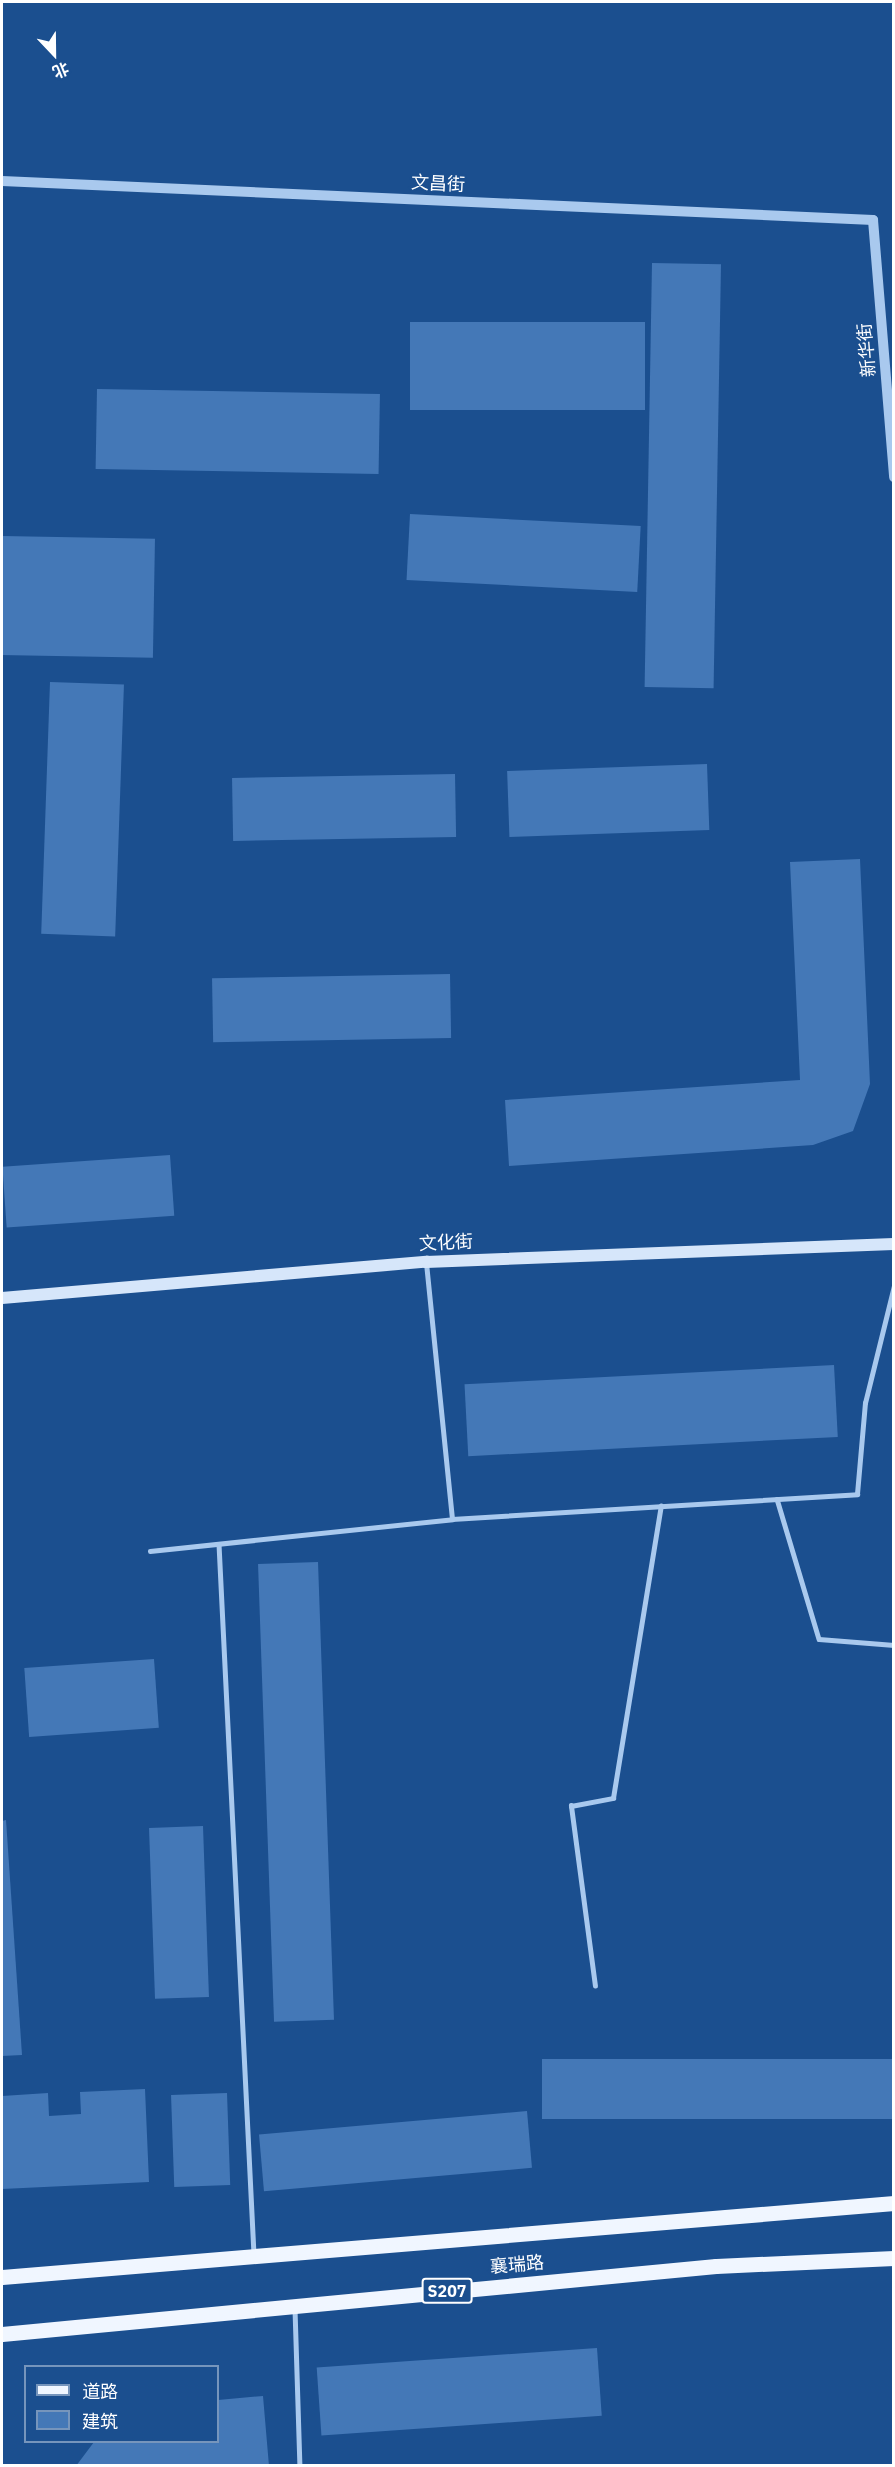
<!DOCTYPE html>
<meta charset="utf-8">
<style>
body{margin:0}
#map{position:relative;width:895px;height:2467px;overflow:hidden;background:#1b4f8f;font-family:"IBM Plex Sans","Noto Sans SC",sans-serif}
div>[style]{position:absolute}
.building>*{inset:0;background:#4478b7;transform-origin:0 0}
.service>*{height:4.5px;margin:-2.25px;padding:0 2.25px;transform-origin:2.25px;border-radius:2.25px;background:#a9c9ee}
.tertiary>*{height:10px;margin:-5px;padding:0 5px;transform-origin:5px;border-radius:5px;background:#a9c9ee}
.secondary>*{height:12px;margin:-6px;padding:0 6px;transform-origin:6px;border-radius:6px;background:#d6e6fa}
.primary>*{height:15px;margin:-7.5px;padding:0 7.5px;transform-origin:7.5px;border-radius:7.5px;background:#f0f6ff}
span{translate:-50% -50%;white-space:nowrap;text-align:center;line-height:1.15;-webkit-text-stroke:4.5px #1b4f8f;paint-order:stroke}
.shield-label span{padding:2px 4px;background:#1b4f8f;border:2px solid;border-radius:4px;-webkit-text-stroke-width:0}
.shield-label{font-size:16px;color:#fff;font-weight:700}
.street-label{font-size:18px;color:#fff}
.frame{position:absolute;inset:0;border:3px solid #fff;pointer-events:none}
.legend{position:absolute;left:24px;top:2365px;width:195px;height:78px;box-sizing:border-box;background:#1b4f8f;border:2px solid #7695bc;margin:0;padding:8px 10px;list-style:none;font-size:18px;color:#fff}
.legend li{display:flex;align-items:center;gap:12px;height:30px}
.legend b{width:30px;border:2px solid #7695bc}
.north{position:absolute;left:24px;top:24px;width:60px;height:60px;-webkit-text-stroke:4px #1b4f8f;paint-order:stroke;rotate:158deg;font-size:16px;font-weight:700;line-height:24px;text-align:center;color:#fff}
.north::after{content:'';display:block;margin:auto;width:21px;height:27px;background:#fff;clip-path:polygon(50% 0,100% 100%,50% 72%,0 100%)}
</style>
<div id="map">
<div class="building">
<div style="left:652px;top:263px;width:69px;height:424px;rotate:1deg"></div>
<div style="left:410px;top:322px;width:235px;height:88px"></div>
<div style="left:97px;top:389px;width:283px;height:80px;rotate:1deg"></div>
<div style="left:410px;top:514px;width:231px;height:66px;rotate:3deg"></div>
<div style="left:2px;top:536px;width:153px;height:119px;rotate:1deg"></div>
<div style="left:50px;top:682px;width:74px;height:252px;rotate:2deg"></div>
<div style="left:707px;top:764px;width:66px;height:200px;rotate:88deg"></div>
<div style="left:455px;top:774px;width:63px;height:223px;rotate:89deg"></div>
<div style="clip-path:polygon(860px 859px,870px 1084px,853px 1131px,813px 1145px,509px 1166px,505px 1100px,800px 1080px,790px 862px)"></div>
<div style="left:450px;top:974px;width:64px;height:238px;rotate:89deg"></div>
<div style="left:170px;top:1155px;width:61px;height:168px;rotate:86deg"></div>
<div style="left:834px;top:1365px;width:72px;height:370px;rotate:87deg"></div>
<div style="left:318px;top:1562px;width:458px;height:60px;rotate:88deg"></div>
<div style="left:154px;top:1659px;width:69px;height:130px;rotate:86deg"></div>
<div style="clip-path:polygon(6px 1820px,22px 2055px,2px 2056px,2px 1821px)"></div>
<div style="left:203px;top:1826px;width:171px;height:54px;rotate:88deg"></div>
<div style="left:894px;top:2059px;width:60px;height:352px;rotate:90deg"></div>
<div style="clip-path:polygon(145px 2089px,149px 2182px,2px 2189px,2px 2096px,48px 2093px,49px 2116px,81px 2114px,80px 2092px)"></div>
<div style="left:227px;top:2093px;width:92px;height:56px;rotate:88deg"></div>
<div style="left:527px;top:2111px;width:57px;height:269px;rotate:85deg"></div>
<div style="left:597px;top:2348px;width:68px;height:281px;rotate:86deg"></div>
<div style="clip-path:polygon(263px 2396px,269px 2466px,76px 2466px,94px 2442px,218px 2442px,218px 2400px)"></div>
</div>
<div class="service">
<div style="left:777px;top:1499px;width:146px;rotate:73.3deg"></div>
<div style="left:819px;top:1639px;width:75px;rotate:4.6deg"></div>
<div style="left:452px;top:1519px;width:406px;rotate:-3.5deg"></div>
<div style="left:857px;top:1494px;width:91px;rotate:-85deg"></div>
<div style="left:865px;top:1403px;width:121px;rotate:-76.1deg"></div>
<div style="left:219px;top:1544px;width:711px;rotate:87.18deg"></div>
<div style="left:150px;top:1551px;width:304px;rotate:-6deg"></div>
<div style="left:452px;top:1519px;width:255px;rotate:-95.8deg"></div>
<div style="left:595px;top:1986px;width:182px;rotate:-97.6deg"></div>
<div style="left:571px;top:1806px;width:43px;rotate:-10.8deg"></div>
<div style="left:613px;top:1798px;width:296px;rotate:-80.7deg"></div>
<div style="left:295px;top:2309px;width:157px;rotate:88.2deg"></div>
</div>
<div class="tertiary">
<div style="left:2px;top:181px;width:872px;rotate:2.56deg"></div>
<div style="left:873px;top:220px;width:258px;rotate:85.3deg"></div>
</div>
<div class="secondary">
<div style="left:2px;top:1298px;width:426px;rotate:-4.9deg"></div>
<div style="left:426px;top:1262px;width:468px;rotate:-2.2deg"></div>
</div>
<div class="primary">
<div style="left:2px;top:2277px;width:895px;rotate:-4.74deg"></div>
<div style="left:2px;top:2334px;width:717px;rotate:-5.44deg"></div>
<div style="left:716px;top:2266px;width:178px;rotate:-2.6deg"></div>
</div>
<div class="shield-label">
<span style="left:447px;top:2291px">S207</span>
</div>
<div class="street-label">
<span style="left:438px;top:184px;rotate:3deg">文昌街</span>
<span style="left:867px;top:350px;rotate:-95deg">新华街</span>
<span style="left:446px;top:1243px;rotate:-3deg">文化街</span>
<span style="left:517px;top:2265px;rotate:-5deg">襄瑞路</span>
</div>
<div class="frame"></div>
<ul class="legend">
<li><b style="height:8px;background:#f0f6ff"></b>道路</li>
<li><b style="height:16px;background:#4478b7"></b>建筑</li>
</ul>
<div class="north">北</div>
</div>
